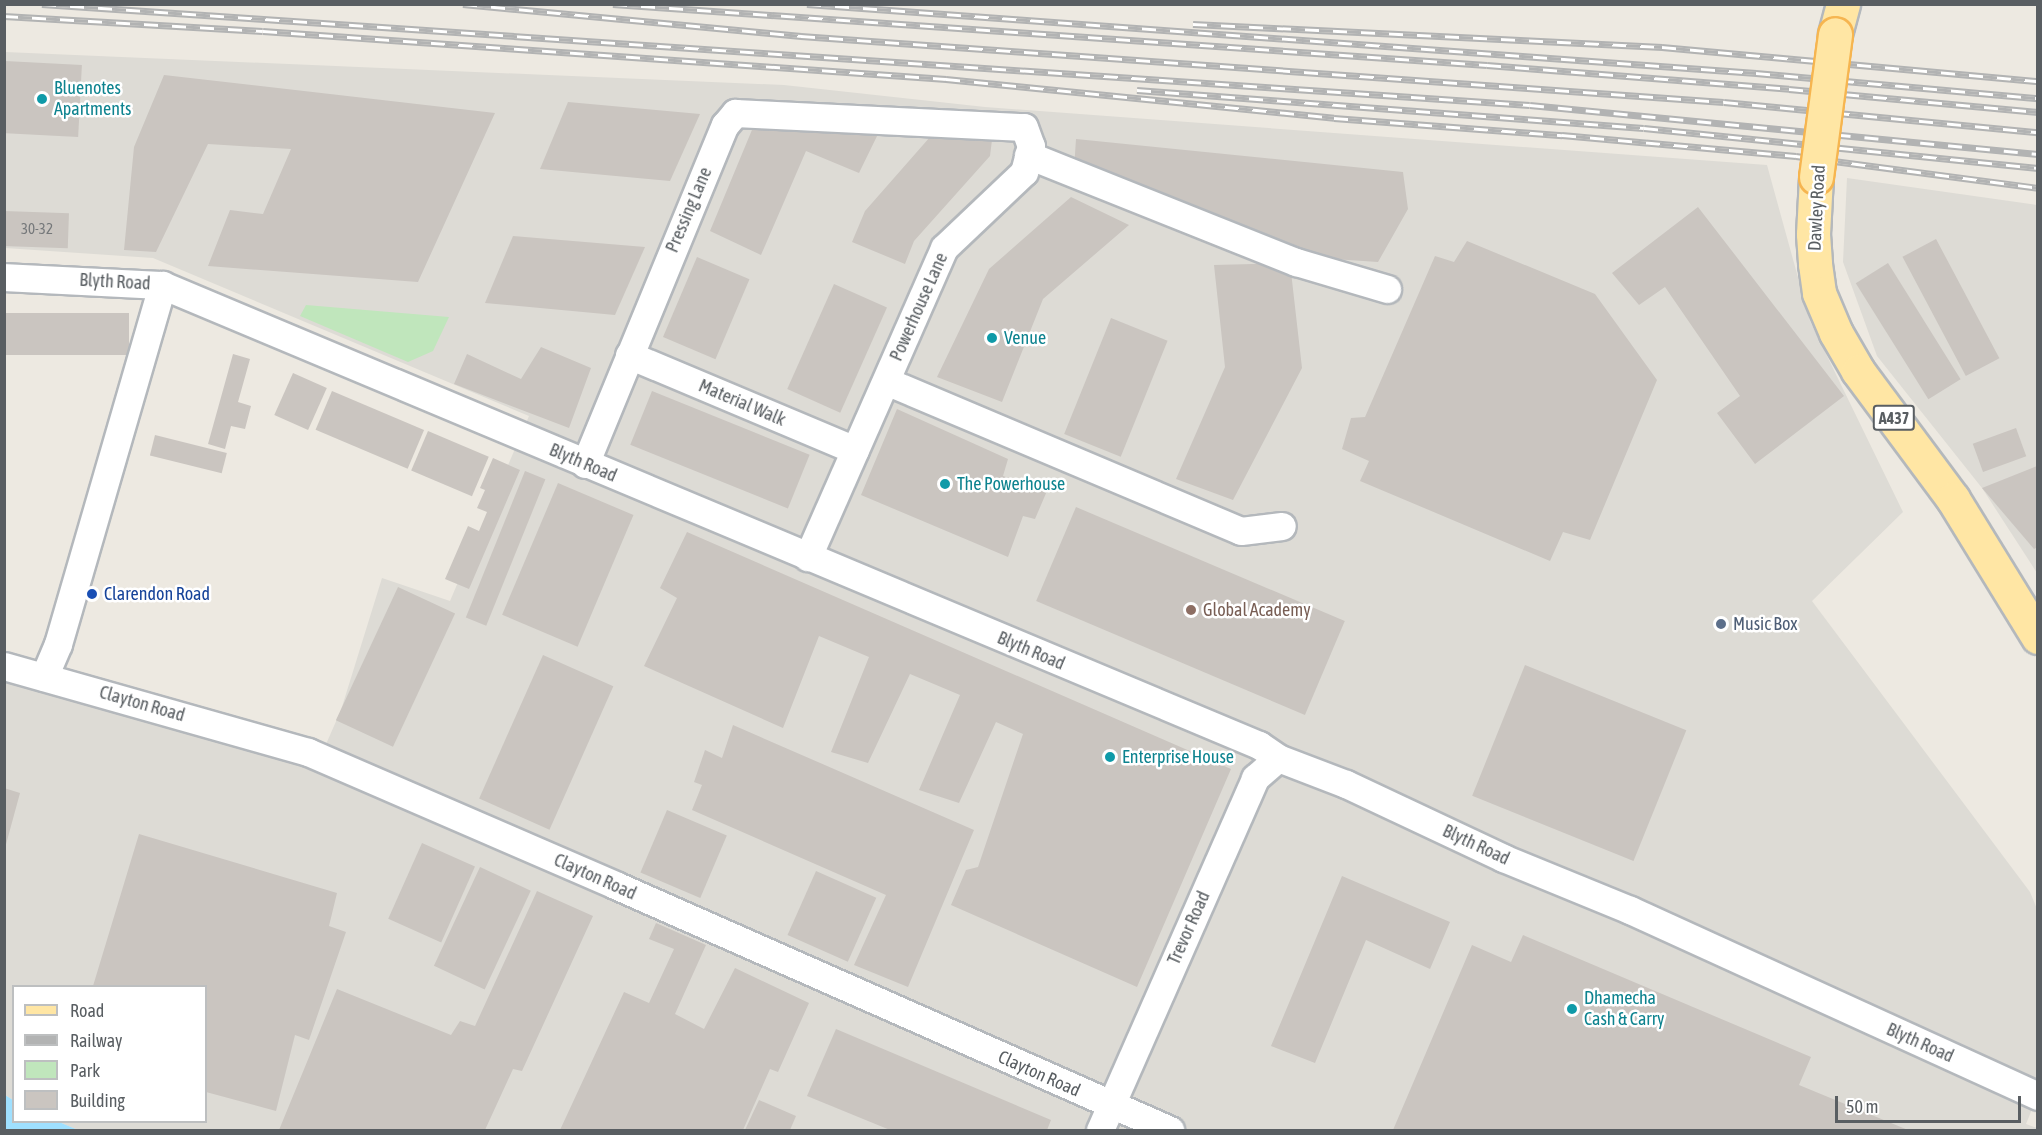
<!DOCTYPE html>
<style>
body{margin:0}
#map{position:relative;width:2042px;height:1135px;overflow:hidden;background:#ede9e1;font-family:"Asap Condensed",sans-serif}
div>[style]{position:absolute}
.industrial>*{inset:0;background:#dddbd5}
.green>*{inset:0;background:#c0e6bc}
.water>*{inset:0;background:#9fe0ff}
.building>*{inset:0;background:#cac5c0;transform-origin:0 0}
.roads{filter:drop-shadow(2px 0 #b4b8bc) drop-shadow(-2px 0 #b4b8bc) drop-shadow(0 2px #b4b8bc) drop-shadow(0 -2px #b4b8bc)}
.minor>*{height:27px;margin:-13.5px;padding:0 13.5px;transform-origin:13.5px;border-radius:13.5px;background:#fff}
.major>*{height:33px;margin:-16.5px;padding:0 16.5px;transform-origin:16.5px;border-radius:16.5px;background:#ffe6a4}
.rail>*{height:7px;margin-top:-3.5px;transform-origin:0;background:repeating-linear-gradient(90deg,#fff 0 14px,#b2b3b3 0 28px);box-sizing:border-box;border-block:2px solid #b2b3b3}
.bridges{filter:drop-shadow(2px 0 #f6b550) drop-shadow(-2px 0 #f6b550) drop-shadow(0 2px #f6b550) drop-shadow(0 -2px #f6b550)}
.major-bridge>*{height:33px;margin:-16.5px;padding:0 16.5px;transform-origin:16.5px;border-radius:16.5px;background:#ffe6a4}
.dots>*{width:16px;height:16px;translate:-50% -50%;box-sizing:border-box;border:3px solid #fff;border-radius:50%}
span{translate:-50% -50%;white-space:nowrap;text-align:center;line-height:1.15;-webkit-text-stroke:5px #fff;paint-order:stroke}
.number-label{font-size:15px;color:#75787a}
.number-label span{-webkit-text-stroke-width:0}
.shield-label span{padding:2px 4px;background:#fff;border:2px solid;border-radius:4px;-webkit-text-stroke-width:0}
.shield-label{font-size:16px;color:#595e62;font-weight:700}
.culture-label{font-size:18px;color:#0d838f}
.left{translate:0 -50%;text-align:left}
.street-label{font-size:18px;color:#595e62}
.transit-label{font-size:18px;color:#164399}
.education-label{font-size:18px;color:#785e54}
.service-label{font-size:18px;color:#4e5e75}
.frame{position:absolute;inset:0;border:6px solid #595e62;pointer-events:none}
.legend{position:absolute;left:12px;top:985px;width:195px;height:138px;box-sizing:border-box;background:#fff;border:2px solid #bdbfc0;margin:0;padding:8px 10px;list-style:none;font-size:18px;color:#595e62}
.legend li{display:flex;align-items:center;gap:12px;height:30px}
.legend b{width:30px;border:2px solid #bdbfc0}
.scale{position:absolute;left:1835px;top:1096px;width:186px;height:27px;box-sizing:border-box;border:3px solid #595e62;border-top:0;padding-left:8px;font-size:18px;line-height:21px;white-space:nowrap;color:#595e62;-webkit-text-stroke:4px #fff;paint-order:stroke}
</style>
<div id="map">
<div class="industrial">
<div style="clip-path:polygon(5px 52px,784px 85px,985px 107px,1767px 165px,1810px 321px,1903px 512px,1812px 601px,2030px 892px,2037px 909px,2037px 1097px,2026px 1124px,2037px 1128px,2037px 1130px,78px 1130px,59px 1122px,206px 1122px,206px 986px,14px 986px,13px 1100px,5px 1095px,4px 673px,316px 767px,341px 710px,382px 578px,450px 601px,529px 416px,153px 258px,5px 248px)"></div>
<div style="clip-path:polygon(1847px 178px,2037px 205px,2037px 573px,1982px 488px,1877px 356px,1843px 262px)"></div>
</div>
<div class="green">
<div style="clip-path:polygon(306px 305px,449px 317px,433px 351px,408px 362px,300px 316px)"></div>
</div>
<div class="water">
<div style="clip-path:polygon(5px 1095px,13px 1100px,14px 1122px,59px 1122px,78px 1130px,5px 1130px)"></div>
</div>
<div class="building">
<div style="left:5px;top:61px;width:77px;height:72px;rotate:3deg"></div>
<div style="clip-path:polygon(164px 75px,495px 113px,418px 282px,208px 266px,230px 210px,263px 214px,291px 149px,208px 144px,156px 252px,124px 250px,134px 147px)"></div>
<div style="clip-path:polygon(568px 102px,700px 114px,670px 181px,540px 169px)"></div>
<div style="clip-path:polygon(754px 125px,879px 132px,859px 173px,806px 151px,761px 255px,710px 231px)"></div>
<div style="clip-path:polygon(930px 137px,992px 140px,990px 156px,914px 241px,905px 264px,852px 242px,865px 211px)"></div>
<div style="clip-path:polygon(1076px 139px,1403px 172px,1408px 209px,1378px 262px,1242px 253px,1240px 224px,1203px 225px,1073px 184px)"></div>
<div style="clip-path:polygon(1071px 197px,1129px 225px,1043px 299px,1002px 402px,937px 377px,989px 269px)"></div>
<div style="clip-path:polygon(1698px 207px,1844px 396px,1755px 464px,1717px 413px,1740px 396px,1665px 287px,1639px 305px,1612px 273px)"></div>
<div style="left:4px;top:211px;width:65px;height:35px;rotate:2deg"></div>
<div style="clip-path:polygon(513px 236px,645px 247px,615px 315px,485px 303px)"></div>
<div style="left:1936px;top:239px;width:135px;height:38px;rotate:62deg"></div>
<div style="clip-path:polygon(1467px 241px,1595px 294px,1657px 380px,1590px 540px,1563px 532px,1550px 561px,1360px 481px,1369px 461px,1342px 449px,1351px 418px,1365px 417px,1435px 256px,1454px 262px)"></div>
<div style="left:697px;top:257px;width:57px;height:87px;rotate:23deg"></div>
<div style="clip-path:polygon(1290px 263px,1302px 368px,1233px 500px,1176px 479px,1225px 367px,1214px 265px)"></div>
<div style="left:1888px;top:263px;width:137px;height:38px;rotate:58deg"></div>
<div style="left:834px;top:284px;width:58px;height:115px;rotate:24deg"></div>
<div style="left:5px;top:313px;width:124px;height:42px"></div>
<div style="left:1111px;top:318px;width:61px;height:125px;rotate:22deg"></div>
<div style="clip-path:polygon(541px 347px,591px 368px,569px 428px,454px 384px,467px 354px,521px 379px)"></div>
<div style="clip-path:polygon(233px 354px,250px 359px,238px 402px,251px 406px,245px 429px,231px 426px,225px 449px,208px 444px)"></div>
<div style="left:293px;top:373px;width:37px;height:46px;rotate:24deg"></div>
<div style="left:332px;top:391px;width:100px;height:42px;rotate:23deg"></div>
<div style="left:652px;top:391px;width:170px;height:58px;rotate:22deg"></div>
<div style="clip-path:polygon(897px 409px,1008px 459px,1003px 476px,1047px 491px,1035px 519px,1023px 516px,1008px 557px,861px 495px)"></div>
<div style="left:2016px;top:428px;width:30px;height:46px;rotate:70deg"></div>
<div style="left:428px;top:431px;width:66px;height:43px;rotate:23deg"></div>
<div style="left:155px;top:435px;width:74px;height:21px;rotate:14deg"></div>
<div style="clip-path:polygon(493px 458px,520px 470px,469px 589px,445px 579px,468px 526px,479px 531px,487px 512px,477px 508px,485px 490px,480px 488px)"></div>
<div style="clip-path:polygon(2037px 466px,2038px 547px,2034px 549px,1982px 488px)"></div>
<div style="left:525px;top:471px;width:22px;height:158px;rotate:22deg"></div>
<div style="left:558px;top:483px;width:82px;height:143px;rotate:23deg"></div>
<div style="left:1076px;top:507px;width:292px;height:102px;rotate:23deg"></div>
<div style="clip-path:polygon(687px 532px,1231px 769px,1137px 987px,951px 905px,966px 870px,978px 867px,1023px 734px,996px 722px,959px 803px,919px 790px,960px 695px,910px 674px,868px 763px,831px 752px,869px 657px,819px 636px,783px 728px,644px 666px,677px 598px,660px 588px)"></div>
<div style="left:398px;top:587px;width:63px;height:147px;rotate:25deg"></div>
<div style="left:543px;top:655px;width:77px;height:157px;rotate:24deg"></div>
<div style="left:1525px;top:665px;width:174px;height:141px;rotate:22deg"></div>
<div style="clip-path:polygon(733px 725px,974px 830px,908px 987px,854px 965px,886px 895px,692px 810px,702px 785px,694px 782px,705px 750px,722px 758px)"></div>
<div style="clip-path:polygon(4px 788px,20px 793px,5px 848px,4px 848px)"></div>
<div style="left:667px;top:810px;width:65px;height:68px;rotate:23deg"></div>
<div style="clip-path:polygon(139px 834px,337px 893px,329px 926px,346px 932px,309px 1040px,295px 1035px,276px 1111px,206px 1092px,206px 986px,93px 986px)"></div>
<div style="left:422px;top:843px;width:58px;height:83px;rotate:24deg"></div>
<div style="left:480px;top:867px;width:56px;height:109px;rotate:25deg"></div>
<div style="left:816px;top:871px;width:66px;height:70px;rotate:24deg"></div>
<div style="clip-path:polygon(1342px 876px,1450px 922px,1430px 969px,1366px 940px,1315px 1063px,1271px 1046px)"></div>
<div style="clip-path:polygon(537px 891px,593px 916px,522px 1071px,513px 1069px,485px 1130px,279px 1130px,337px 989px,451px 1035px,460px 1021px,475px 1026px)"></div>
<div style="clip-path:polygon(656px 923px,706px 945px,675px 1014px,704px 1029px,735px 968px,809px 1003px,778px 1072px,770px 1069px,743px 1130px,560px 1130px,624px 992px,649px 1003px,674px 949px,649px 939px)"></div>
<div style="clip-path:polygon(1523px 935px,1811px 1057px,1799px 1085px,1908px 1130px,1393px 1130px,1472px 945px,1511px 962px)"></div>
<div style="clip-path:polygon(836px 1029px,1051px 1120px,1047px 1130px,890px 1130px,807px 1096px)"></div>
<div style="clip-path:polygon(759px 1100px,796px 1116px,790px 1130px,745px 1130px)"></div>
</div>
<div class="roads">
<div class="minor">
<div style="left:1028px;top:155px;width:289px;rotate:21.8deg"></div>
<div style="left:1296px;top:262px;width:95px;rotate:16.5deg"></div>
<div style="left:4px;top:277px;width:158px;rotate:2.9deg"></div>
<div style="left:162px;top:285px;width:1190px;rotate:22.75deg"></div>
<div style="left:1259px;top:745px;width:23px;rotate:34deg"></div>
<div style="left:1278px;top:758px;width:73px;rotate:20.9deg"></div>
<div style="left:1346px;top:784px;width:174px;rotate:25.2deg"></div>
<div style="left:1503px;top:858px;width:137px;rotate:22.3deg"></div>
<div style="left:1630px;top:910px;width:448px;rotate:24.5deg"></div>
<div style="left:629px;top:355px;width:245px;rotate:22.8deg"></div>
<div style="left:886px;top:381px;width:385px;rotate:22.9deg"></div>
<div style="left:1241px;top:531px;width:41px;rotate:-7deg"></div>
<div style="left:585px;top:464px;width:367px;rotate:-67.6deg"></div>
<div style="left:725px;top:125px;width:16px;rotate:-50deg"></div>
<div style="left:735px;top:113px;width:289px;rotate:2.8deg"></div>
<div style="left:1024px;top:127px;width:20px;rotate:70deg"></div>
<div style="left:1031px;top:146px;width:27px;rotate:105deg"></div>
<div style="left:1024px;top:172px;width:110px;rotate:136.5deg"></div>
<div style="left:944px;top:248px;width:338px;rotate:113.8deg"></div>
<div style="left:4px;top:666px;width:316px;rotate:15.8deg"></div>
<div style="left:308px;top:752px;width:335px;rotate:23.4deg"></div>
<div style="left:615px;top:885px;width:607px;rotate:23.82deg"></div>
<div style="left:44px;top:677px;width:36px;rotate:-67deg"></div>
<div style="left:58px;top:644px;width:374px;rotate:-73.8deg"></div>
<div style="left:1100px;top:1130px;width:385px;rotate:-66.2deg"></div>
<div style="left:1255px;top:778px;width:30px;rotate:-41deg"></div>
</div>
<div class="major">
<div style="left:1835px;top:34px;width:31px;rotate:-75deg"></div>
<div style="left:1816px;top:177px;width:57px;rotate:93deg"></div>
<div style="left:1813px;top:234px;width:30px;rotate:86deg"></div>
<div style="left:1815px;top:264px;width:29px;rotate:82deg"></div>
<div style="left:1819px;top:293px;width:43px;rotate:67deg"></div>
<div style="left:1836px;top:333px;width:44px;rotate:59.9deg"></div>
<div style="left:1858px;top:371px;width:159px;rotate:53.4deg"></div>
<div style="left:1953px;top:499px;width:162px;rotate:58.4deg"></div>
</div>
</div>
<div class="rail">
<div style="left:42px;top:4px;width:1491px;rotate:3.88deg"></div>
<div style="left:1530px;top:105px;width:510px;rotate:5.51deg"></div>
<div style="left:463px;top:4px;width:340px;rotate:5.4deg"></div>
<div style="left:801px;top:36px;width:925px;rotate:4.09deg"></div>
<div style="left:1724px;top:102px;width:315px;rotate:5.5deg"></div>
<div style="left:613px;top:4px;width:876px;rotate:3.99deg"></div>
<div style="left:1487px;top:65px;width:303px;rotate:4.5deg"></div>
<div style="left:1789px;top:89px;width:250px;rotate:5.3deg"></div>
<div style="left:807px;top:4px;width:952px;rotate:4.16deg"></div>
<div style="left:1756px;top:73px;width:283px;rotate:5.1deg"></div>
<div style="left:4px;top:16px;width:259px;rotate:3.3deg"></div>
<div style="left:263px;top:31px;width:685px;rotate:4.02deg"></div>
<div style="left:946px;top:79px;width:390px;rotate:5.7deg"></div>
<div style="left:1334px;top:118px;width:229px;rotate:4.3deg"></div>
<div style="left:1562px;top:135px;width:235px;rotate:5.1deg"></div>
<div style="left:1796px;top:156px;width:244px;rotate:7.5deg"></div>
<div style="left:1193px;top:24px;width:470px;rotate:2.8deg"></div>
<div style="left:1662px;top:47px;width:378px;rotate:5.2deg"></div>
<div style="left:1137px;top:90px;width:508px;rotate:4.29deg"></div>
<div style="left:1644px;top:128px;width:396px;rotate:5.8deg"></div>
</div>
<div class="bridges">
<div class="major-bridge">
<div style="left:1816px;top:177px;width:144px;rotate:-82.4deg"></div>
</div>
</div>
<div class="dots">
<div style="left:42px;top:99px;background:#0f9aa8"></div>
<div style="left:992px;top:338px;background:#0f9aa8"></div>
<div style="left:945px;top:484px;background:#0f9aa8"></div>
<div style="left:92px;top:594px;background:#1a4fb4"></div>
<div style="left:1191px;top:610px;background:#8d6e63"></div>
<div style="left:1721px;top:624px;background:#5c6f8a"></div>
<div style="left:1110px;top:757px;background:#0f9aa8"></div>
<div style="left:1572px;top:1009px;background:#0f9aa8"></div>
</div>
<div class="number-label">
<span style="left:37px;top:229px">30-32</span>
</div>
<div class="shield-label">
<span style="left:1894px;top:418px">A437</span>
</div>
<div class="culture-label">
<span class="left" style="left:54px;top:99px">Bluenotes<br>Apartments</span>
<span class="left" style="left:1004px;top:338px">Venue</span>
<span class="left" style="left:957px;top:484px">The Powerhouse</span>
<span class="left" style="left:1122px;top:757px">Enterprise House</span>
<span class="left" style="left:1584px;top:1009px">Dhamecha<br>Cash &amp; Carry</span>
</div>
<div class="street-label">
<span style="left:1817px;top:208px;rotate:-87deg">Dawley Road</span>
<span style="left:689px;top:210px;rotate:-67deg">Pressing Lane</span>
<span style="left:115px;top:282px;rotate:3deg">Blyth Road</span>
<span style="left:919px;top:307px;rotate:-66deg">Powerhouse Lane</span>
<span style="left:742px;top:403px;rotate:23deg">Material Walk</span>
<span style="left:583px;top:463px;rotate:23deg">Blyth Road</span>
<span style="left:1031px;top:651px;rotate:23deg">Blyth Road</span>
<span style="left:142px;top:704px;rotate:16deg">Clayton Road</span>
<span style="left:1476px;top:845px;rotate:25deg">Blyth Road</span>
<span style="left:595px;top:877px;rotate:24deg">Clayton Road</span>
<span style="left:1189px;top:928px;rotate:-66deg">Trevor Road</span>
<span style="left:1920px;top:1043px;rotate:24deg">Blyth Road</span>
<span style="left:1039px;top:1074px;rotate:24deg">Clayton Road</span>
</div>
<div class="transit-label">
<span class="left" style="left:104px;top:594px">Clarendon Road</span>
</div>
<div class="education-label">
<span class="left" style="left:1203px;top:610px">Global Academy</span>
</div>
<div class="service-label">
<span class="left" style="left:1733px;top:624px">Music Box</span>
</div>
<div class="frame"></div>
<ul class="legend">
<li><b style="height:8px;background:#ffe6a4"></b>Road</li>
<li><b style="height:8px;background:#b2b3b3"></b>Railway</li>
<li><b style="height:16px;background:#c0e6bc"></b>Park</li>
<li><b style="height:16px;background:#cac5c0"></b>Building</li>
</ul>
<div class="scale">50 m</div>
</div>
